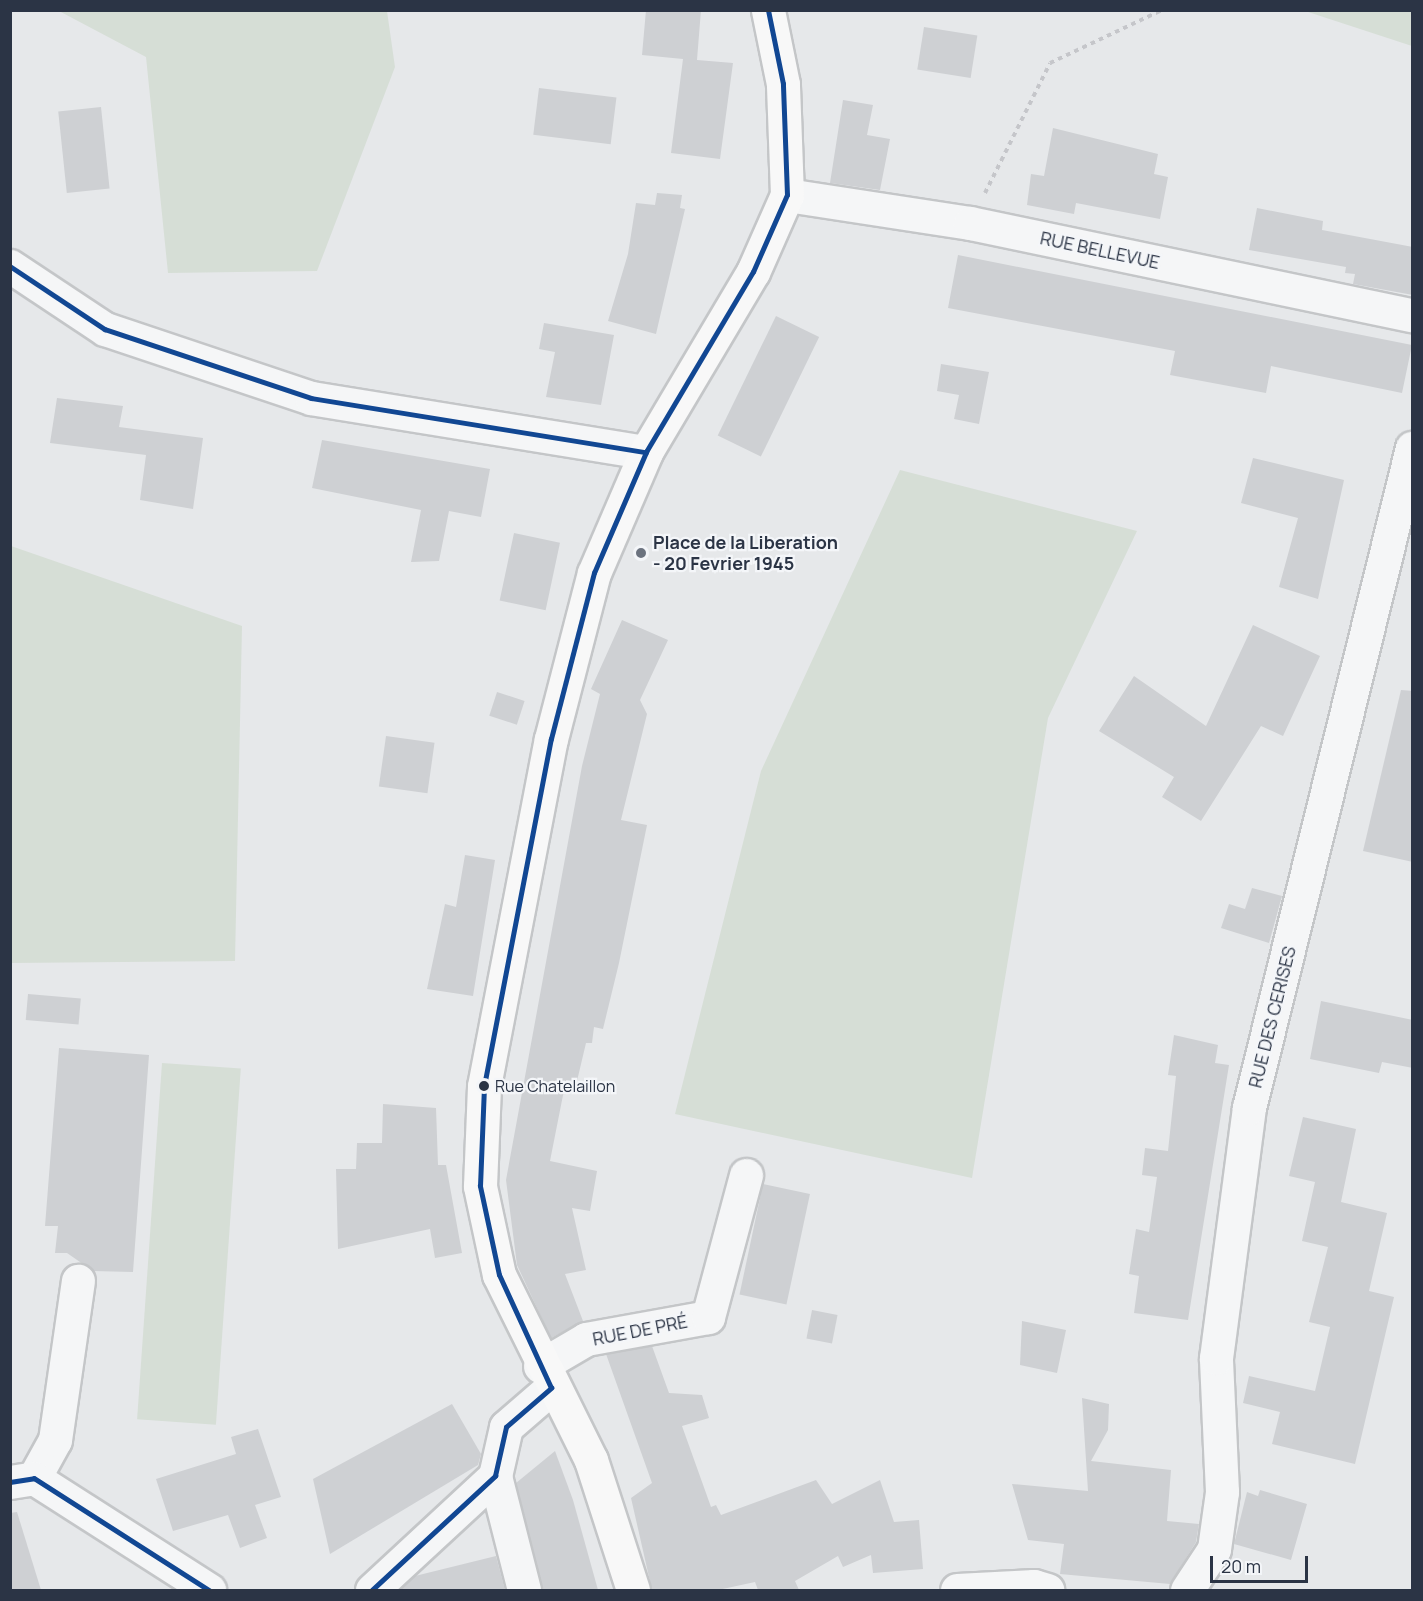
<!DOCTYPE html>
<meta charset="utf-8">
<style>
body{margin:0}
#map{position:relative;width:1423px;height:1601px;overflow:hidden;background:#e6e8ea;font-family:Manrope,sans-serif}
div>[style]{position:absolute}
.green>*{inset:0;background:#d6ded6;transform-origin:0 0}
.building>*{inset:0;background:#ced0d3;transform-origin:0 0}
.path>*{height:4px;margin-top:-2px;transform-origin:0;background:repeating-linear-gradient(90deg,#c5c6ca 0 4.5px,transparent 0 9px)}
.roads{filter:drop-shadow(2px 0 #c4c6c8) drop-shadow(-2px 0 #c4c6c8) drop-shadow(0 2px #c4c6c8) drop-shadow(0 -2px #c4c6c8)}
.minor>*{height:33px;margin:-16.5px;padding:0 16.5px;transform-origin:16.5px;border-radius:16.5px;background:#f5f6f7}
.major>*{height:33px;margin:-16.5px;padding:0 16.5px;transform-origin:16.5px;border-radius:16.5px;background:#f8f8f8}
.bus-1>*{height:4.5px;margin:-2.25px;padding:0 2.25px;transform-origin:2.25px;border-radius:2.25px;background:#114793}
.dots>*{width:16px;height:16px;translate:-50% -50%;box-sizing:border-box;border:3px solid #f4f6f9;border-radius:50%}
span{translate:-50% -50%;white-space:nowrap;text-align:center;line-height:1.15;-webkit-text-stroke:4.5px #f4f6f9;paint-order:stroke}
.bus-label{font-size:16px;color:#2b3445}
.left{translate:0 -50%;text-align:left}
.street-label{font-size:18px;color:#2b3445}
.poi-label{font-size:18px;color:#2b3445;font-weight:700}
.frame{position:absolute;inset:0;border:12px solid #2b3445;pointer-events:none}
.scale{position:absolute;left:1210px;top:1556px;width:98px;height:27px;box-sizing:border-box;border:3px solid #2b3445;border-top:0;padding-left:8px;font-size:18px;line-height:21px;white-space:nowrap;color:#2b3445;-webkit-text-stroke:4px #f4f6f9;paint-order:stroke}
</style>
<div id="map">
<div class="green">
<div style="clip-path:polygon(59px 11px,387px 11px,395px 67px,317px 271px,168px 273px,146px 57px)"></div>
<div style="clip-path:polygon(1305px 11px,1412px 11px,1412px 46px)"></div>
<div style="clip-path:polygon(900px 470px,1137px 531px,1048px 718px,972px 1178px,675px 1114px,761px 771px)"></div>
<div style="clip-path:polygon(11px 546px,242px 626px,235px 961px,11px 963px)"></div>
<div style="left:162px;top:1063px;width:79px;height:357px;rotate:4deg"></div>
</div>
<div class="building">
<div style="clip-path:polygon(646px 10px,701px 10px,697px 60px,733px 63px,720px 159px,671px 153px,683px 59px,642px 55px)"></div>
<div style="left:924px;top:27px;width:54px;height:43px;rotate:9deg"></div>
<div style="left:539px;top:88px;width:78px;height:47px;rotate:7deg"></div>
<div style="clip-path:polygon(843px 100px,873px 105px,867px 135px,890px 139px,880px 190px,830px 183px)"></div>
<div style="left:101px;top:107px;width:82px;height:43px;rotate:84deg"></div>
<div style="clip-path:polygon(1053px 128px,1158px 154px,1154px 174px,1168px 177px,1160px 219px,1076px 203px,1074px 214px,1027px 205px,1031px 174px,1044px 176px)"></div>
<div style="clip-path:polygon(657px 193px,682px 195px,680px 208px,685px 209px,656px 334px,608px 321px,628px 254px,636px 203px,655px 205px)"></div>
<div style="clip-path:polygon(1257px 208px,1323px 221px,1322px 230px,1413px 247px,1413px 295px,1353px 284px,1355px 274px,1345px 273px,1346px 267px,1249px 250px)"></div>
<div style="clip-path:polygon(958px 255px,1412px 345px,1402px 393px,1271px 366px,1266px 393px,1170px 375px,1175px 351px,948px 308px)"></div>
<div style="left:776px;top:316px;width:48px;height:133px;rotate:26deg"></div>
<div style="clip-path:polygon(544px 323px,614px 335px,601px 405px,546px 397px,555px 352px,539px 349px)"></div>
<div style="clip-path:polygon(941px 364px,989px 372px,979px 424px,954px 419px,959px 395px,937px 391px)"></div>
<div style="clip-path:polygon(57px 398px,123px 406px,119px 427px,203px 438px,193px 509px,140px 500px,146px 455px,50px 443px)"></div>
<div style="clip-path:polygon(322px 440px,490px 469px,481px 517px,449px 511px,439px 561px,411px 562px,421px 510px,312px 488px)"></div>
<div style="clip-path:polygon(1253px 458px,1344px 480px,1318px 599px,1279px 587px,1298px 518px,1241px 503px)"></div>
<div style="left:514px;top:533px;width:47px;height:69px;rotate:12deg"></div>
<div style="clip-path:polygon(622px 620px,668px 640px,640px 700px,647px 714px,621px 820px,647px 825px,619px 963px,603px 1029px,594px 1027px,592px 1043px,586px 1043px,577px 1081px,566px 1080px,550px 1161px,597px 1171px,590px 1211px,572px 1208px,586px 1270px,565px 1274px,583px 1321px,551px 1338px,517px 1265px,506px 1180px,582px 766px,600px 694px,591px 689px)"></div>
<div style="clip-path:polygon(1253px 625px,1320px 656px,1283px 736px,1261px 726px,1201px 821px,1162px 797px,1174px 777px,1099px 731px,1134px 676px,1206px 726px)"></div>
<div style="clip-path:polygon(1401px 690px,1413px 691px,1413px 862px,1363px 851px)"></div>
<div style="left:497px;top:692px;width:29px;height:25px;rotate:18deg"></div>
<div style="left:386px;top:736px;width:49px;height:51px;rotate:8deg"></div>
<div style="clip-path:polygon(465px 855px,495px 860px,473px 996px,427px 989px,445px 904px,456px 907px)"></div>
<div style="clip-path:polygon(1252px 888px,1282px 896px,1269px 943px,1221px 928px,1229px 904px,1245px 909px)"></div>
<div style="left:28px;top:994px;width:53px;height:26px;rotate:5deg"></div>
<div style="clip-path:polygon(1321px 1001px,1413px 1020px,1413px 1068px,1382px 1062px,1379px 1073px,1310px 1059px)"></div>
<div style="clip-path:polygon(1174px 1035px,1218px 1045px,1215px 1063px,1229px 1065px,1188px 1320px,1134px 1313px,1139px 1276px,1129px 1274px,1136px 1229px,1149px 1232px,1157px 1177px,1142px 1175px,1145px 1148px,1168px 1151px,1176px 1076px,1168px 1075px)"></div>
<div style="clip-path:polygon(59px 1048px,149px 1055px,133px 1272px,93px 1271px,67px 1253px,55px 1253px,58px 1226px,45px 1226px)"></div>
<div style="clip-path:polygon(383px 1104px,436px 1108px,438px 1165px,446px 1165px,462px 1253px,435px 1258px,430px 1229px,338px 1249px,336px 1169px,356px 1169px,357px 1143px,382px 1143px)"></div>
<div style="clip-path:polygon(1303px 1117px,1356px 1129px,1341px 1202px,1387px 1213px,1369px 1291px,1394px 1297px,1355px 1464px,1272px 1444px,1280px 1412px,1243px 1403px,1249px 1376px,1315px 1391px,1330px 1327px,1309px 1322px,1328px 1247px,1302px 1241px,1315px 1182px,1289px 1176px)"></div>
<div style="left:763px;top:1184px;width:48px;height:113px;rotate:12deg"></div>
<div style="left:812px;top:1310px;width:26px;height:29px;rotate:11deg"></div>
<div style="clip-path:polygon(1022px 1321px,1066px 1330px,1057px 1373px,1020px 1365px)"></div>
<div style="clip-path:polygon(652px 1346px,669px 1393px,702px 1395px,709px 1418px,682px 1426px,711px 1507px,716px 1505px,721px 1515px,816px 1480px,832px 1504px,880px 1480px,894px 1522px,919px 1520px,923px 1569px,873px 1573px,871px 1555px,843px 1567px,838px 1556px,795px 1581px,799px 1590px,758px 1590px,755px 1582px,718px 1590px,652px 1590px,631px 1498px,652px 1483px,606px 1354px)"></div>
<div style="clip-path:polygon(1082px 1398px,1109px 1404px,1108px 1430px,1091px 1461px,1171px 1470px,1167px 1521px,1199px 1524px,1196px 1542px,1170px 1584px,1060px 1574px,1064px 1544px,1028px 1540px,1012px 1484px,1088px 1491px)"></div>
<div style="clip-path:polygon(452px 1404px,481px 1454px,478px 1465px,330px 1554px,313px 1479px)"></div>
<div style="clip-path:polygon(258px 1429px,281px 1497px,255px 1505px,267px 1538px,240px 1548px,228px 1515px,173px 1531px,156px 1479px,236px 1454px,231px 1437px)"></div>
<div style="clip-path:polygon(555px 1451px,573px 1500px,598px 1590px,542px 1590px,516px 1483px)"></div>
<div style="clip-path:polygon(1260px 1490px,1307px 1504px,1291px 1560px,1234px 1544px,1247px 1492px,1258px 1496px)"></div>
<div style="clip-path:polygon(17px 1512px,41px 1590px,10px 1590px,10px 1513px)"></div>
<div style="clip-path:polygon(496px 1556px,505px 1590px,399px 1590px,415px 1576px)"></div>
</div>
<div class="path">
<div style="left:985px;top:193px;width:145px;rotate:-63.4deg"></div>
<div style="left:1050px;top:63px;width:124px;rotate:-25.3deg"></div>
</div>
<div class="roads">
<div class="minor">
<div style="left:787px;top:195px;width:185px;rotate:8.7deg"></div>
<div style="left:970px;top:223px;width:451px;rotate:11.8deg"></div>
<div style="left:10px;top:266px;width:114px;rotate:33.6deg"></div>
<div style="left:105px;top:329px;width:217px;rotate:18.5deg"></div>
<div style="left:311px;top:398px;width:339px;rotate:9.2deg"></div>
<div style="left:540px;top:1366px;width:53px;rotate:-30.4deg"></div>
<div style="left:586px;top:1339px;width:124px;rotate:-10.2deg"></div>
<div style="left:708px;top:1317px;width:147px;rotate:-75deg"></div>
<div style="left:495px;top:1476px;width:118px;rotate:75.7deg"></div>
<div style="left:34px;top:1478px;width:43px;rotate:-61.1deg"></div>
<div style="left:55px;top:1440px;width:161px;rotate:-81.8deg"></div>
<div style="left:10px;top:1482px;width:24px;rotate:-9deg"></div>
<div style="left:34px;top:1478px;width:208px;rotate:32.6deg"></div>
<div style="left:372px;top:1590px;width:168px;rotate:-42.8deg"></div>
<div style="left:495px;top:1476px;width:50px;rotate:-77.3deg"></div>
<div style="left:506px;top:1427px;width:60px;rotate:-40.9deg"></div>
<div style="left:957px;top:1590px;width:77px;rotate:-3deg"></div>
<div style="left:1034px;top:1586px;width:14px;rotate:17deg"></div>
<div style="left:1187px;top:1590px;width:49px;rotate:-56.6deg"></div>
<div style="left:1214px;top:1549px;width:58px;rotate:-82deg"></div>
<div style="left:1222px;top:1492px;width:134px;rotate:-92.6deg"></div>
<div style="left:1216px;top:1358px;width:252px;rotate:-82.5deg"></div>
<div style="left:1249px;top:1108px;width:680px;rotate:-76.13deg"></div>
</div>
<div class="major">
<div style="left:633px;top:1590px;width:137px;rotate:-107.9deg"></div>
<div style="left:591px;top:1460px;width:207px;rotate:-116.4deg"></div>
<div style="left:499px;top:1275px;width:91px;rotate:-102.1deg"></div>
<div style="left:480px;top:1186px;width:100px;rotate:-87.7deg"></div>
<div style="left:484px;top:1086px;width:353px;rotate:-79.1deg"></div>
<div style="left:551px;top:739px;width:171px;rotate:-75.5deg"></div>
<div style="left:594px;top:573px;width:132px;rotate:-66.7deg"></div>
<div style="left:646px;top:452px;width:209px;rotate:-59.3deg"></div>
<div style="left:753px;top:272px;width:84px;rotate:-66.2deg"></div>
<div style="left:787px;top:195px;width:111px;rotate:-92.1deg"></div>
<div style="left:783px;top:84px;width:76px;rotate:-101.5deg"></div>
</div>
</div>
<div class="bus-1">
<div style="left:10px;top:266px;width:114px;rotate:33.6deg"></div>
<div style="left:105px;top:329px;width:217px;rotate:18.5deg"></div>
<div style="left:311px;top:398px;width:339px;rotate:9.2deg"></div>
<div style="left:10px;top:1482px;width:24px;rotate:-9deg"></div>
<div style="left:34px;top:1478px;width:208px;rotate:32.6deg"></div>
<div style="left:372px;top:1590px;width:168px;rotate:-42.8deg"></div>
<div style="left:495px;top:1476px;width:50px;rotate:-77.3deg"></div>
<div style="left:506px;top:1427px;width:60px;rotate:-40.9deg"></div>
<div style="left:551px;top:1388px;width:124px;rotate:-114.7deg"></div>
<div style="left:499px;top:1275px;width:91px;rotate:-102.1deg"></div>
<div style="left:480px;top:1186px;width:100px;rotate:-87.7deg"></div>
<div style="left:484px;top:1086px;width:353px;rotate:-79.1deg"></div>
<div style="left:551px;top:739px;width:171px;rotate:-75.5deg"></div>
<div style="left:594px;top:573px;width:132px;rotate:-66.7deg"></div>
<div style="left:646px;top:452px;width:209px;rotate:-59.3deg"></div>
<div style="left:753px;top:272px;width:84px;rotate:-66.2deg"></div>
<div style="left:787px;top:195px;width:111px;rotate:-92.1deg"></div>
<div style="left:783px;top:84px;width:76px;rotate:-101.5deg"></div>
</div>
<div class="dots">
<div style="left:641px;top:553px;background:#6c737f"></div>
<div style="left:484px;top:1086px;background:#2b3445"></div>
</div>
<div class="bus-label">
<span class="left" style="left:495px;top:1086px">Rue Chatelaillon</span>
</div>
<div class="street-label">
<span style="left:1100px;top:250px;rotate:12deg">RUE BELLEVUE</span>
<span style="left:1272px;top:1017px;rotate:-76deg">RUE DES CERISES</span>
<span style="left:640px;top:1330px;rotate:-11deg">RUE DE PRÉ</span>
</div>
<div class="poi-label">
<span class="left" style="left:653px;top:553px">Place de la Liberation<br>- 20 Fevrier 1945</span>
</div>
<div class="frame"></div>
<div class="scale">20 m</div>
</div>
